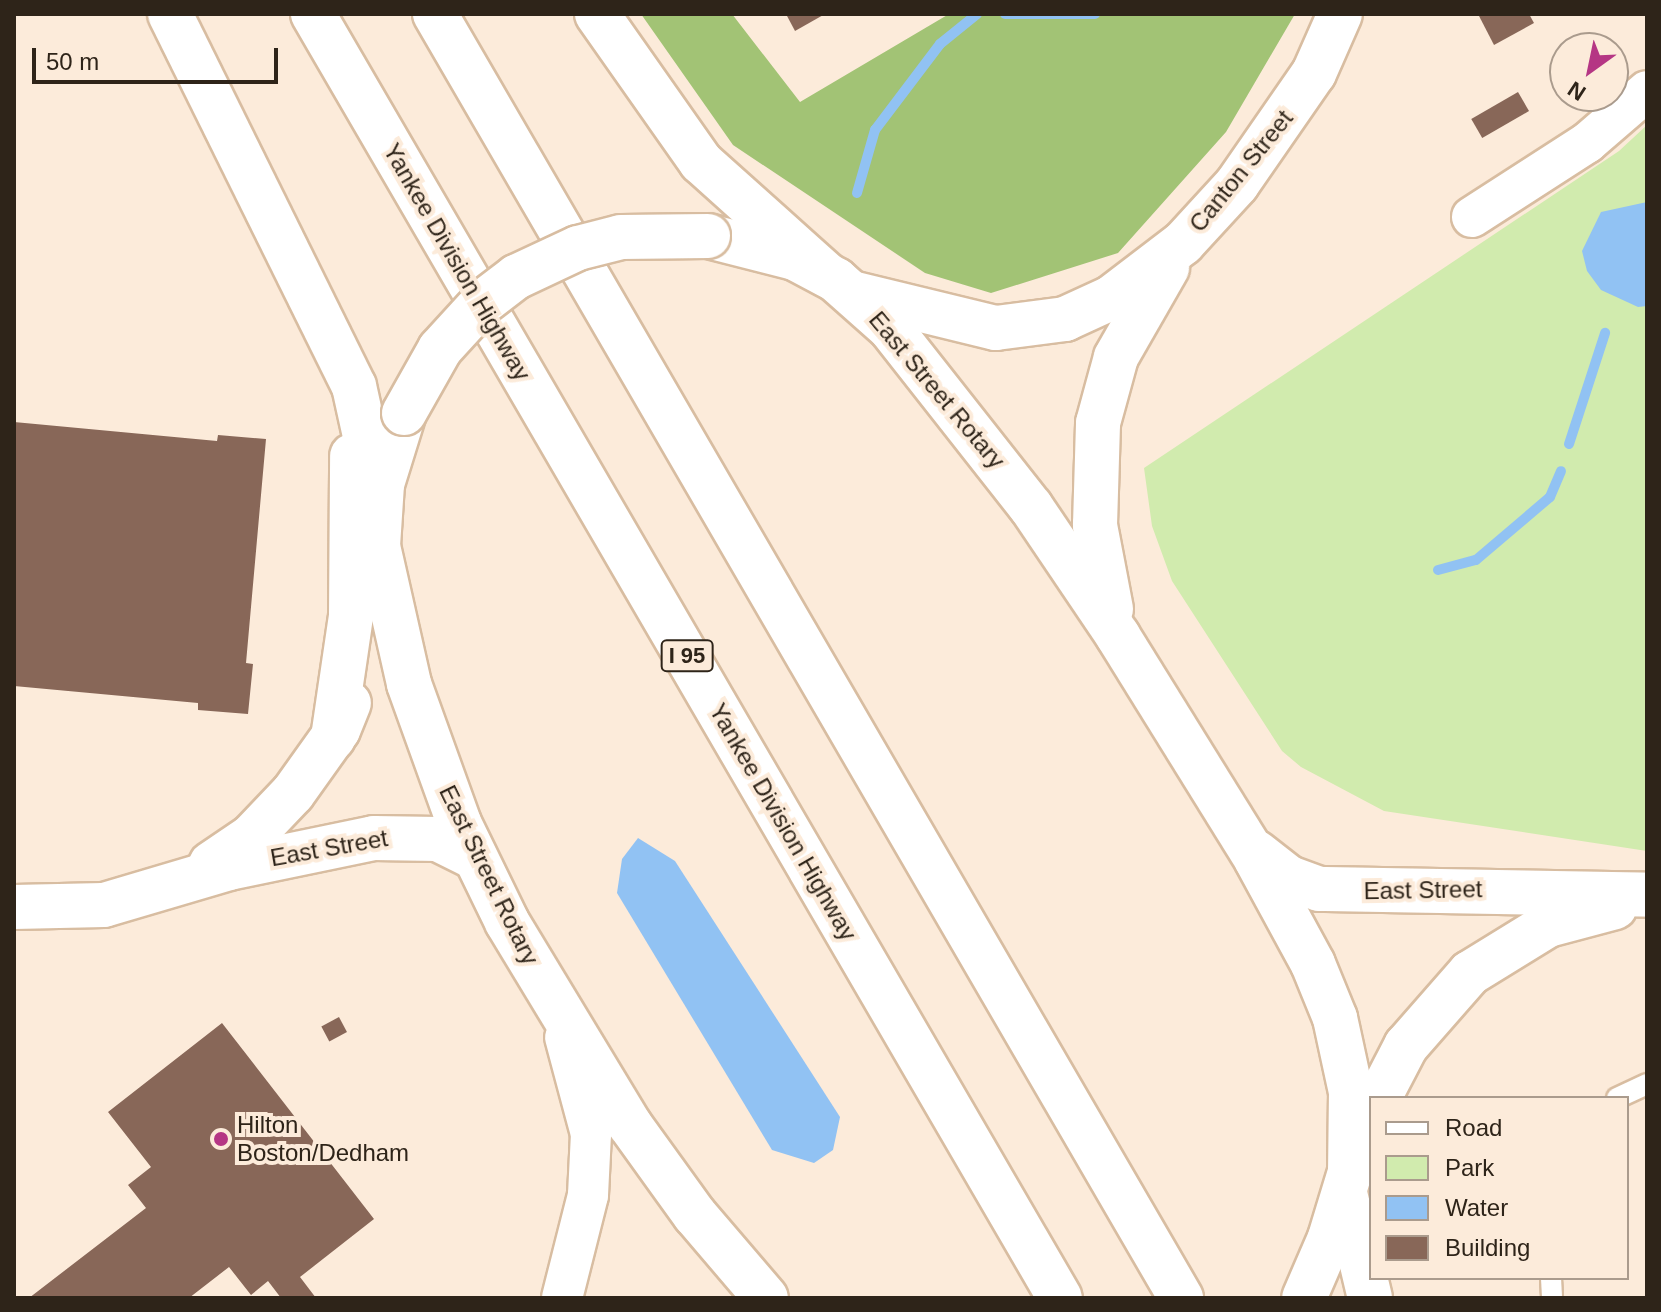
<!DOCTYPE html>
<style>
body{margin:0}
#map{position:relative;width:1661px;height:1312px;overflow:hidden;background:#fcebda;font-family:Arial,sans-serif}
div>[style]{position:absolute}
.green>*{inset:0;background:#d1ebae}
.forest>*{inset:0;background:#a2c375}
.water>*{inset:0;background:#91c2f3}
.stream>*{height:10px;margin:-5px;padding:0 5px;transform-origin:5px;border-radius:5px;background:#91c2f3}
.building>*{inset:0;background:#886758;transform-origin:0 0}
.roads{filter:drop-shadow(2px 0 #d8bda1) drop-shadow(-2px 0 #d8bda1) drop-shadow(0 2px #d8bda1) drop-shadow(0 -2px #d8bda1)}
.lane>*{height:20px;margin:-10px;padding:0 10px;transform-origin:10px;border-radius:10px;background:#fff}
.street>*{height:40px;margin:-20px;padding:0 20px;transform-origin:20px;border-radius:20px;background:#fff}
.secondary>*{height:44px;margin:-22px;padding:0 22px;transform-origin:22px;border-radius:22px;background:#fff}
.highway>*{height:44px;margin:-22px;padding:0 22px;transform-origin:22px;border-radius:22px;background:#fff}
.bridges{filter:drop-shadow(2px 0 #d8bda1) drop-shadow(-2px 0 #d8bda1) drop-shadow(0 2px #d8bda1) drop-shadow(0 -2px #d8bda1)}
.secondary-bridge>*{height:44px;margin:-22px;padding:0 22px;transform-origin:22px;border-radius:22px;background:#fff}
.dots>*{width:22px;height:22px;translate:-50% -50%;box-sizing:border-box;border:4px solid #fcebda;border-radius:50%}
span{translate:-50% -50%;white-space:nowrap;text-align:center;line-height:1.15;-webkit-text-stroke:8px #fcebda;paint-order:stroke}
.shield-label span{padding:2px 6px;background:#fcebda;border:2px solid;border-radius:6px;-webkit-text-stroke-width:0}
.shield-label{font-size:22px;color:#2e2419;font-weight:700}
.street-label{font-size:24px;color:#2e2419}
.poi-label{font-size:24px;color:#2e2419}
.left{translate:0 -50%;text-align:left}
.frame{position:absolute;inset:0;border:16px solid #2e2419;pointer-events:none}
.legend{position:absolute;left:1369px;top:1096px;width:260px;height:184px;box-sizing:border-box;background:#fcebda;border:2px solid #aa9b8d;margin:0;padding:10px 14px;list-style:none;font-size:24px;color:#2e2419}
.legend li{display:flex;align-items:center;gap:16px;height:40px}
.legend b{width:40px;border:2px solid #aa9b8d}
.north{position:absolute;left:1549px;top:32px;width:80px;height:80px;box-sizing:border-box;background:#fcebda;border:2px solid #aa9b8d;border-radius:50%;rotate:213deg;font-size:22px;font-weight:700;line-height:32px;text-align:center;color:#2e2419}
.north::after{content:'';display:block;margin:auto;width:28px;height:36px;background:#b53684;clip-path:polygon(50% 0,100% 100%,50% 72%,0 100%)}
.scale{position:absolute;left:32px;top:48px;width:246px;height:36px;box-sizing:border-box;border:4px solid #2e2419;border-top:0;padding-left:10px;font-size:24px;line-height:28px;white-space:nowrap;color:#2e2419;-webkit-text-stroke:6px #fcebda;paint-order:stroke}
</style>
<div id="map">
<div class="green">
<div style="clip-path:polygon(1647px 125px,1647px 851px,1384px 811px,1301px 767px,1282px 751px,1172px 581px,1152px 526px,1144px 468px,1619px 151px)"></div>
</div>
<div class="forest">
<div style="clip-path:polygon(641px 14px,732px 14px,800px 102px,949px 14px,1295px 14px,1226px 132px,1118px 253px,991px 293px,925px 273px,733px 145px)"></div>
</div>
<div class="water">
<div style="clip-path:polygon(1647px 202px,1647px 306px,1638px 307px,1601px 290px,1587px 271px,1582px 251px,1601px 212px)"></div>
<div style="clip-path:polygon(638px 838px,675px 861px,840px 1117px,833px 1150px,814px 1163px,772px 1150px,617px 893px,622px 859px)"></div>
</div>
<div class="stream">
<div style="left:1005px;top:14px;width:90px"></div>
<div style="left:857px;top:193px;width:66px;rotate:-74.1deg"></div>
<div style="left:875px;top:130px;width:108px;rotate:-52.9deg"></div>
<div style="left:940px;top:44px;width:48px;rotate:-39deg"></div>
<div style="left:1569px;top:444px;width:117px;rotate:-72deg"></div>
<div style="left:1438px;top:570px;width:39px;rotate:-15deg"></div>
<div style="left:1476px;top:560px;width:97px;rotate:-40.4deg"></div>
<div style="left:1550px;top:497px;width:28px;rotate:-67deg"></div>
</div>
<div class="building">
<div style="clip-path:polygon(786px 14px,825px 14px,795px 31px)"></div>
<div style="clip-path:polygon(1478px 14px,1529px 14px,1534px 23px,1494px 45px)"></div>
<div style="left:1518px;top:92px;width:22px;height:54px;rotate:60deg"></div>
<div style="clip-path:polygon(14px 422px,217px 441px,218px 435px,266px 439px,246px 663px,253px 664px,248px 714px,198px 710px,198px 703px,14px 686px)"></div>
<div style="left:339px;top:1017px;width:17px;height:20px;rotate:62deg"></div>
<div style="clip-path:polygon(222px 1023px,374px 1219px,300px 1277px,316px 1298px,281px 1298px,268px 1281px,251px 1295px,229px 1267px,189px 1298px,29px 1298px,146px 1208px,128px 1185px,151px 1167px,108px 1112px)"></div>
</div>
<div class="roads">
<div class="lane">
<div style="left:1617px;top:1098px;width:33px;rotate:-25deg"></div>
<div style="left:1551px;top:1278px;width:20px;rotate:87deg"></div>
</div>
<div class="street">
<div style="left:1472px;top:217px;width:137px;rotate:-32.8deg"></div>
<div style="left:1587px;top:143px;width:79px;rotate:-40.9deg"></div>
<div style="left:562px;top:1298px;width:106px;rotate:-75.8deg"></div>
<div style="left:588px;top:1195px;width:61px;rotate:-87.2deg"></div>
<div style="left:591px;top:1134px;width:100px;rotate:-105deg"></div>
</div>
<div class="secondary">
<div style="left:708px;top:236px;width:90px;rotate:14.2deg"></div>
<div style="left:795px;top:258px;width:47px;rotate:28.2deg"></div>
<div style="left:836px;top:280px;width:72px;rotate:41.6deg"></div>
<div style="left:890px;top:328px;width:228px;rotate:51.8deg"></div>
<div style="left:1031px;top:507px;width:156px;rotate:56deg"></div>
<div style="left:1118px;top:636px;width:262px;rotate:58.2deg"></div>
<div style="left:1256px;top:859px;width:119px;rotate:61.5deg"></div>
<div style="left:1313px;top:964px;width:58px;rotate:67.8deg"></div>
<div style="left:1335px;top:1018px;width:76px;rotate:77.8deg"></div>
<div style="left:1351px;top:1092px;width:80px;rotate:90.7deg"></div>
<div style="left:1350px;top:1172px;width:69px;rotate:106.9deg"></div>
<div style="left:1330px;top:1238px;width:65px;rotate:113.4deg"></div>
<div style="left:856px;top:294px;width:144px;rotate:13.7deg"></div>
<div style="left:996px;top:328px;width:70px;rotate:-7.4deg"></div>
<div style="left:1065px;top:319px;width:51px;rotate:-24.5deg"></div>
<div style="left:1111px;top:298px;width:91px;rotate:-37.4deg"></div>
<div style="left:1183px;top:243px;width:80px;rotate:-47.5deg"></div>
<div style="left:1237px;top:184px;width:135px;rotate:-55.3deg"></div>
<div style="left:1314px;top:73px;width:64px;rotate:-66.2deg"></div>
<div style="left:404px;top:413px;width:74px;rotate:107.2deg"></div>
<div style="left:382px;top:484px;width:62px;rotate:93.7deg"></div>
<div style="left:378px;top:546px;width:141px;rotate:77.3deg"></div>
<div style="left:409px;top:684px;width:148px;rotate:70.2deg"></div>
<div style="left:459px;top:823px;width:110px;rotate:64.1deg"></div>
<div style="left:507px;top:922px;width:237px;rotate:58.8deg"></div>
<div style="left:630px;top:1125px;width:111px;rotate:54.2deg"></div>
<div style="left:695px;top:1215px;width:109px;rotate:49.5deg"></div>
<div style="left:1111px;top:609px;width:86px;rotate:-100.8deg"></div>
<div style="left:1095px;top:525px;width:102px;rotate:-88.3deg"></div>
<div style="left:1098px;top:423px;width:68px;rotate:-74.7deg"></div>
<div style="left:1116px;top:357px;width:103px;rotate:-60.2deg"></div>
<div style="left:1257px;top:853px;width:41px;rotate:38deg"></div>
<div style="left:1289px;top:878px;width:32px;rotate:20deg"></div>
<div style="left:1319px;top:889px;width:328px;rotate:1deg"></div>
<div style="left:211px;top:864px;width:50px;rotate:-34.3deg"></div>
<div style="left:252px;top:836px;width:59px;rotate:-46.4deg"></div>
<div style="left:293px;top:793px;width:77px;rotate:-54.5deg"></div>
<div style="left:338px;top:730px;width:29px;rotate:-68deg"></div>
<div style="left:14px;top:907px;width:90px;rotate:-1.3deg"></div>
<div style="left:104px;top:905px;width:130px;rotate:-16.5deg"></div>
<div style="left:229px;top:868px;width:148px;rotate:-11.7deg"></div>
<div style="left:374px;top:838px;width:64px;rotate:0.9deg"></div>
<div style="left:438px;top:839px;width:40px;rotate:26.6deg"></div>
<div style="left:1379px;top:1098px;width:59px;rotate:-62.6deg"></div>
<div style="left:1406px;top:1046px;width:97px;rotate:-48.8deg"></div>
<div style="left:1470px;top:973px;width:92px;rotate:-31.6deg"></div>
<div style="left:1548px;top:925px;width:69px;rotate:-15deg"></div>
</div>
<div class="highway">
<div style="left:170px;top:14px;width:415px;rotate:63.7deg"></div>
<div style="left:354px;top:386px;width:117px;rotate:77.6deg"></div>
<div style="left:313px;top:14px;width:1485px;rotate:59.81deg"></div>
<div style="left:435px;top:14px;width:1485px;rotate:59.84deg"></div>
<div style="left:597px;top:14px;width:181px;rotate:54.9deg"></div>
<div style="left:701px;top:162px;width:168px;rotate:41.9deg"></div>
<div style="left:333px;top:738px;width:123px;rotate:-81.6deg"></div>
<div style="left:351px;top:616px;width:160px;rotate:-89.6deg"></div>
<div style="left:1345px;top:1193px;width:108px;rotate:76.6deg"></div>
</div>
</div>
<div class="bridges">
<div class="secondary-bridge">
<div style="left:404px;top:413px;width:73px;rotate:-60.6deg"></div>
<div style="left:440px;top:349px;width:62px;rotate:-47.6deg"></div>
<div style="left:482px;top:303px;width:43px;rotate:-37.4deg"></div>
<div style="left:516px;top:277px;width:68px;rotate:-25.1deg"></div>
<div style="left:578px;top:248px;width:44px;rotate:-14.3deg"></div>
<div style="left:621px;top:237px;width:87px;rotate:-0.7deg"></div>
</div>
</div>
<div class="dots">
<div style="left:221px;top:1139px;background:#b53684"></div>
</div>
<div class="shield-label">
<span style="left:687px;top:656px">I 95</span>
</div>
<div class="street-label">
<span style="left:1241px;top:171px;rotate:-51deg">Canton Street</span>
<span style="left:457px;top:262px;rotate:60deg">Yankee Division Highway</span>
<span style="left:937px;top:390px;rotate:50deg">East Street Rotary</span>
<span style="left:783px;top:822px;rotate:60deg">Yankee Division Highway</span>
<span style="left:329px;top:848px;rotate:-10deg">East Street</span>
<span style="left:489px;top:875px;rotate:64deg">East Street Rotary</span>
<span style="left:1423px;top:890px;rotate:-1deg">East Street</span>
</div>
<div class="poi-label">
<span class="left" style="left:237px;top:1139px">Hilton<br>Boston/Dedham</span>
</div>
<div class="frame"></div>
<ul class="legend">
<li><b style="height:10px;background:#fff"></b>Road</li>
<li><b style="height:22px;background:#d1ebae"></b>Park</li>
<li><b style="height:22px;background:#91c2f3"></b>Water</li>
<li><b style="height:22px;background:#886758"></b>Building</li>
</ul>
<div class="north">N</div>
<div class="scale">50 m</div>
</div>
